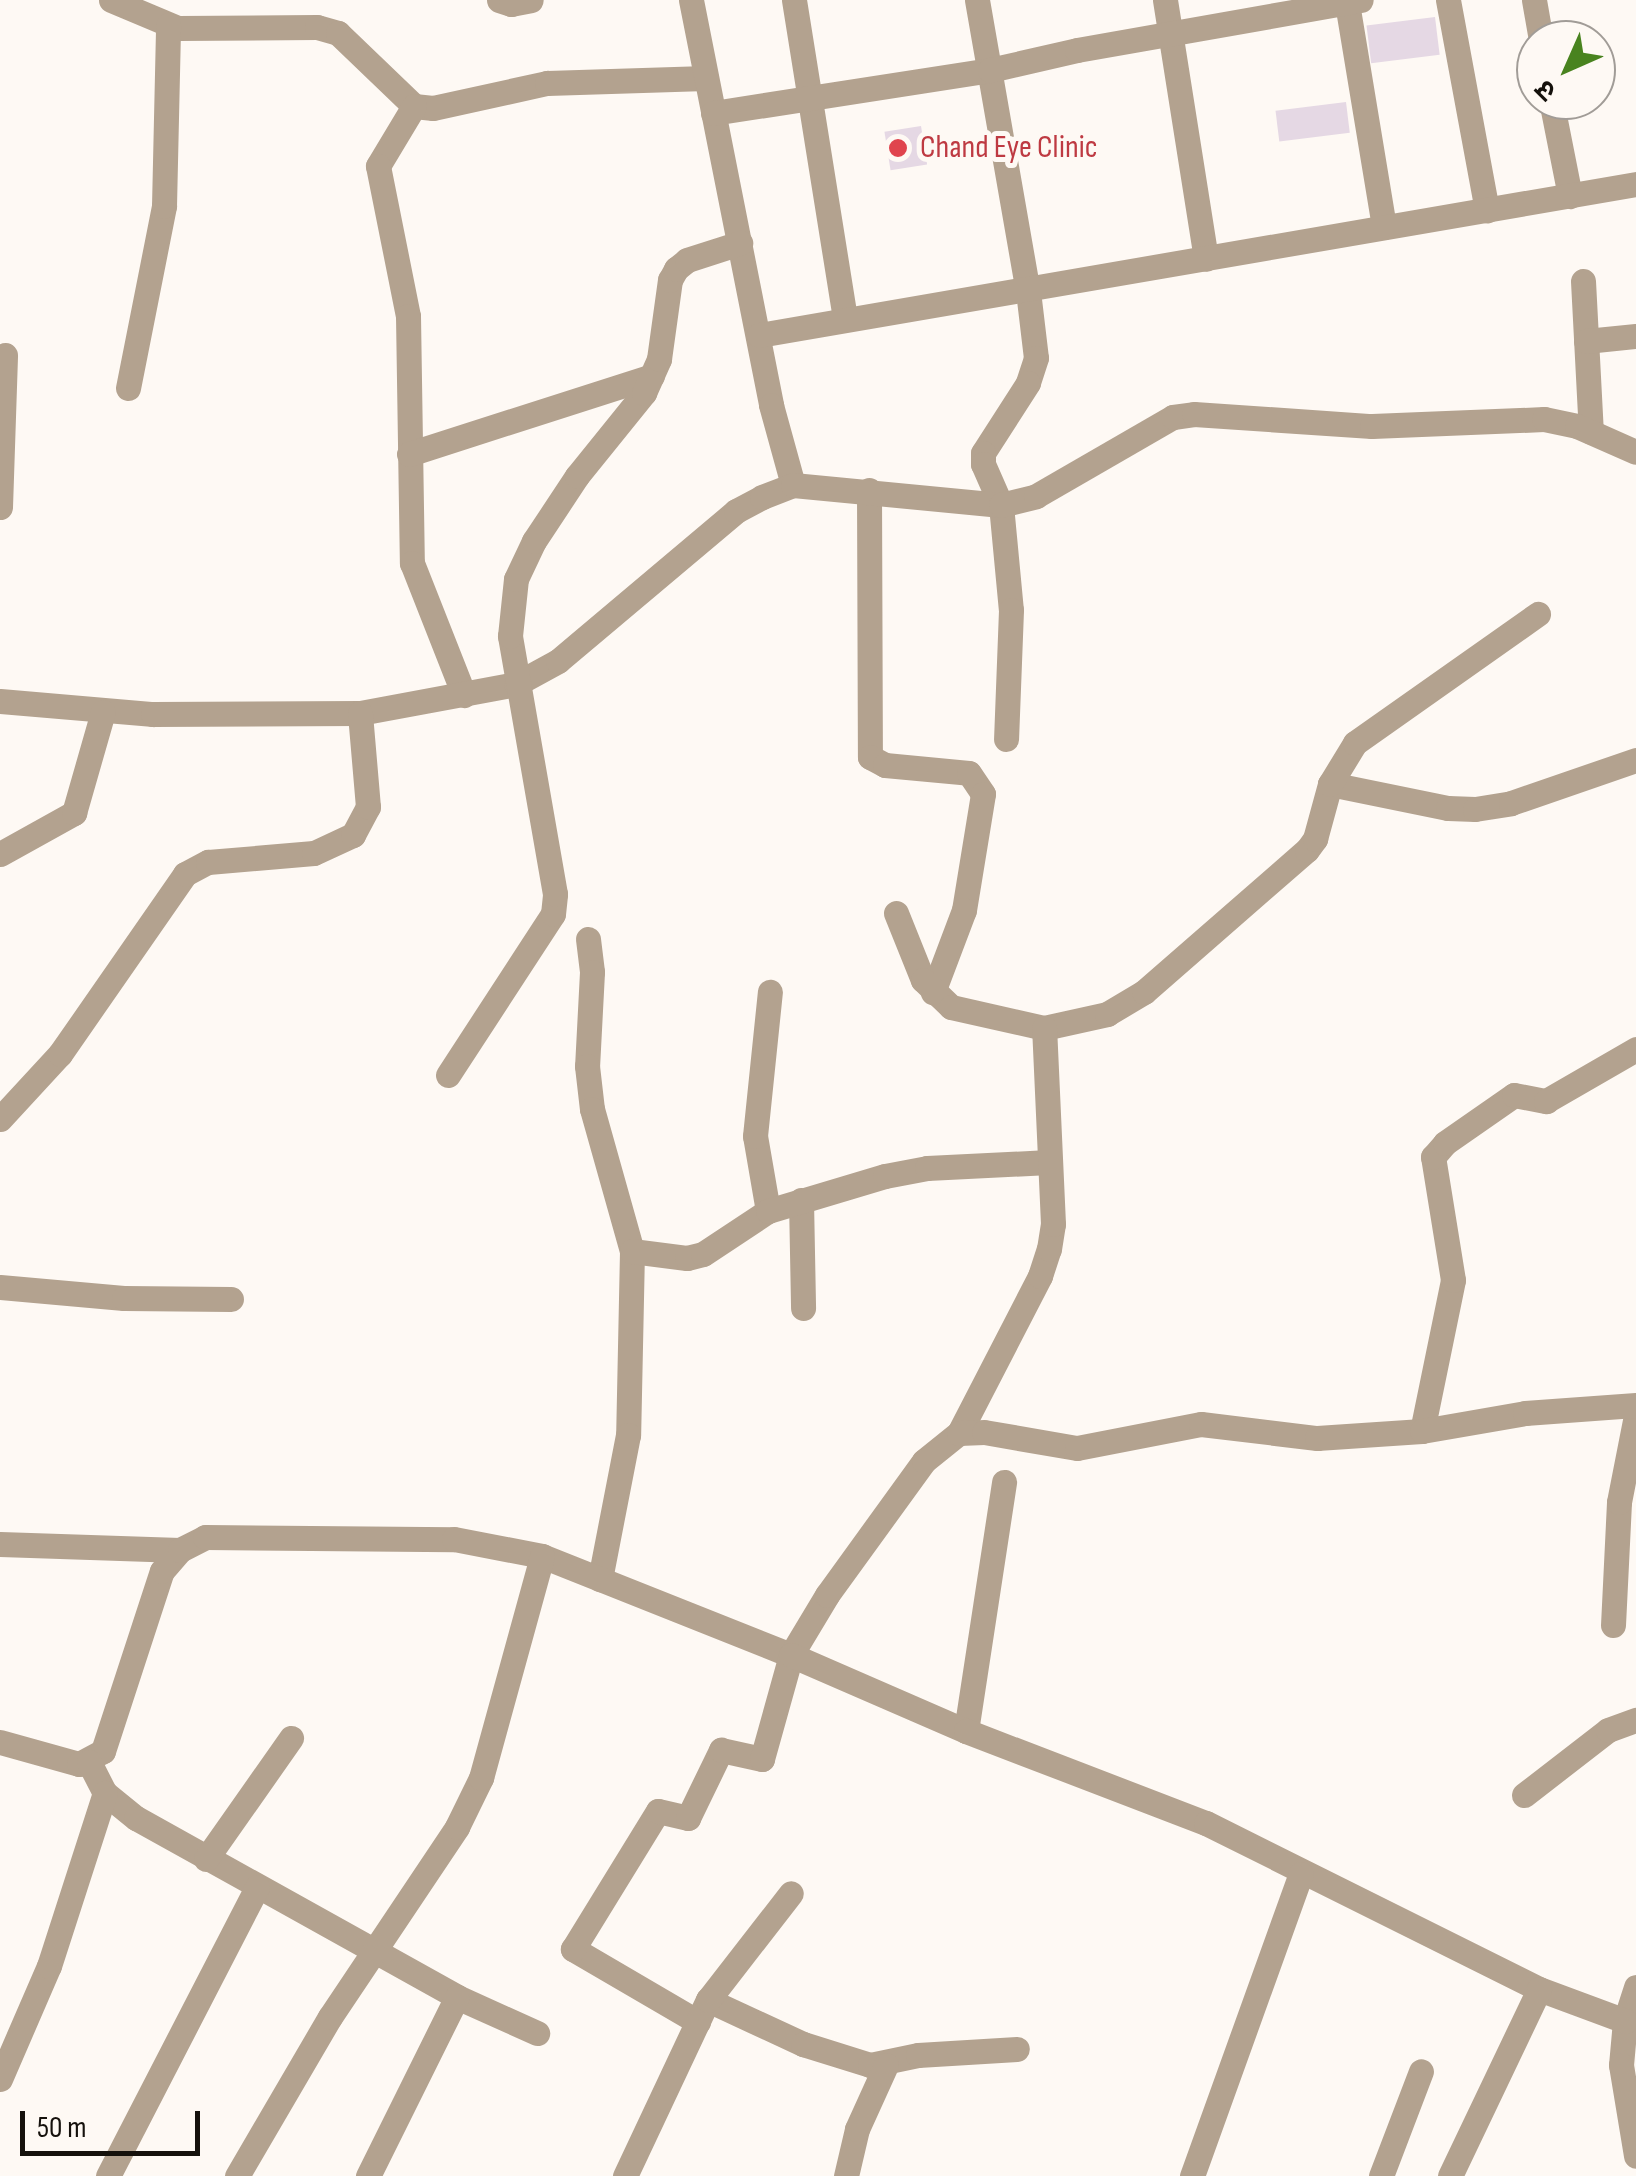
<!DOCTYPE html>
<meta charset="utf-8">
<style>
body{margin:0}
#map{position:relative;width:1636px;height:2176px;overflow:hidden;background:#fef9f4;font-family:"Sofia Sans Condensed","Noto Sans Devanagari",sans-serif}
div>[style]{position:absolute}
.building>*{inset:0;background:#e5d8e4;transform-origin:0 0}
.minor>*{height:25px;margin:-12.5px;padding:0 12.5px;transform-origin:12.5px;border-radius:12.5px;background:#b3a28f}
.dots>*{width:28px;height:28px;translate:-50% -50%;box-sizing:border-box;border:5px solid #fef9f4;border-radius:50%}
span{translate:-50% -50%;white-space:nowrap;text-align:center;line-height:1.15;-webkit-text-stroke:10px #fef9f4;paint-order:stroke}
.health-label{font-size:32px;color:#be3a42}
.left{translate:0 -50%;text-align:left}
.north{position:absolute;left:1516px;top:20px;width:100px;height:100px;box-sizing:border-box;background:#fef9f4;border:2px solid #a19c97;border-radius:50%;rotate:225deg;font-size:28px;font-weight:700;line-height:40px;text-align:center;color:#15110c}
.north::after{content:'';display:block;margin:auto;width:35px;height:45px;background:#49831f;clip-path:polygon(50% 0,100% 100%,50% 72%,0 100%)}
.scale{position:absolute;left:20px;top:2111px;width:180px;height:45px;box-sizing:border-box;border:5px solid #15110c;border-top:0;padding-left:12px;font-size:30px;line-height:35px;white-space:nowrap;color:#15110c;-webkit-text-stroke:8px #fef9f4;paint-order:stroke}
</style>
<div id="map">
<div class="building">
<div style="left:1435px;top:17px;width:38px;height:69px;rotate:83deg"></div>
<div style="left:1346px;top:102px;width:31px;height:71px;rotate:83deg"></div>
<div style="left:921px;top:126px;width:39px;height:37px;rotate:81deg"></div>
</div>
<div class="minor">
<div style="left:111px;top:0;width:73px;rotate:22.7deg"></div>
<div style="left:178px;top:28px;width:139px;rotate:-0.4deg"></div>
<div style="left:317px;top:27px;width:22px;rotate:16deg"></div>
<div style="left:338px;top:33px;width:105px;rotate:43.8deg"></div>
<div style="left:414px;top:106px;width:19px;rotate:6deg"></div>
<div style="left:433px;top:108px;width:117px;rotate:-12.4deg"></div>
<div style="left:547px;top:83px;width:159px;rotate:-1.8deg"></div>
<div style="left:499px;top:0;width:13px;rotate:18deg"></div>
<div style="left:511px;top:4px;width:20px;rotate:-11deg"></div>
<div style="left:691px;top:0;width:413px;rotate:78.8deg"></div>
<div style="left:771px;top:405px;width:83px;rotate:74.6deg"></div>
<div style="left:794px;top:0;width:322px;rotate:80.9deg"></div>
<div style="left:977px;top:0;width:295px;rotate:80.1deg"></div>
<div style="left:1028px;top:291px;width:67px;rotate:83.2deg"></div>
<div style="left:1036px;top:358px;width:26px;rotate:108deg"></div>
<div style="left:1028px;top:383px;width:83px;rotate:122.7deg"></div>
<div style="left:983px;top:453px;width:11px;rotate:90deg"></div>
<div style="left:983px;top:464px;width:45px;rotate:66.3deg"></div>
<div style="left:1001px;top:505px;width:105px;rotate:84.6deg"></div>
<div style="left:1011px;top:610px;width:129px;rotate:92.2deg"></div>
<div style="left:1165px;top:0;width:262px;rotate:81deg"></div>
<div style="left:1448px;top:0;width:214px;rotate:79.5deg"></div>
<div style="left:1534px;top:0;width:41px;rotate:80.1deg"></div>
<div style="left:1347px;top:3px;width:227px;rotate:80.6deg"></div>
<div style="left:1551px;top:100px;width:98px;rotate:78.8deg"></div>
<div style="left:414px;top:106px;width:70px;rotate:121deg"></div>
<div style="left:378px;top:166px;width:153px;rotate:78.7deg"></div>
<div style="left:408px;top:316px;width:247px;rotate:89.1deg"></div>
<div style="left:412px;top:563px;width:142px;rotate:68.5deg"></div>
<div style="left:713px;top:113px;width:280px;rotate:-8.8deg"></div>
<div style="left:990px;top:70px;width:89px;rotate:-12.9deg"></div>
<div style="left:1077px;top:50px;width:288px;rotate:-10deg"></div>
<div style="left:1583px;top:281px;width:151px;rotate:87deg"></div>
<div style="left:759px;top:335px;width:890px;rotate:-9.77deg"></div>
<div style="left:1586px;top:341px;width:50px;rotate:-5.7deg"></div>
<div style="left:128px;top:388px;width:186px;rotate:-78.8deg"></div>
<div style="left:164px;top:206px;width:181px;rotate:-88.7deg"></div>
<div style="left:409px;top:454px;width:255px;rotate:-17.8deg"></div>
<div style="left:869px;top:490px;width:267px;rotate:89.8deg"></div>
<div style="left:870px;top:757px;width:17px;rotate:28deg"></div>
<div style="left:885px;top:765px;width:84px;rotate:5.4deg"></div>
<div style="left:969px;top:773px;width:25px;rotate:56deg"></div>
<div style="left:983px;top:794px;width:118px;rotate:99.3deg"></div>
<div style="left:964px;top:910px;width:88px;rotate:110.7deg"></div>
<div style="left:0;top:507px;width:152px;rotate:-88.1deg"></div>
<div style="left:0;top:701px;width:154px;rotate:4.9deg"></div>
<div style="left:153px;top:714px;width:207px;rotate:-0.3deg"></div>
<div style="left:360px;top:713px;width:159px;rotate:-10.5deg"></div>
<div style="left:516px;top:684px;width:48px;rotate:-28.7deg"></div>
<div style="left:558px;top:661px;width:233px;rotate:-40.1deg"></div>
<div style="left:736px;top:511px;width:30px;rotate:-28deg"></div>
<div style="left:762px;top:497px;width:33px;rotate:-21deg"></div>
<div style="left:793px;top:485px;width:209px;rotate:5.5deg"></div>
<div style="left:1001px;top:505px;width:36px;rotate:-14deg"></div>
<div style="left:1036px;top:496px;width:158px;rotate:-30deg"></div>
<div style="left:1173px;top:417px;width:21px;rotate:-8deg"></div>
<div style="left:1194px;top:414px;width:178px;rotate:3.9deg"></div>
<div style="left:1372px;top:426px;width:172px;rotate:-2.3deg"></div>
<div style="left:1544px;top:419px;width:34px;rotate:12deg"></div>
<div style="left:1577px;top:426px;width:64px;rotate:23.8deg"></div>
<div style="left:1330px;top:784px;width:120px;rotate:11.5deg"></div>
<div style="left:1448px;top:808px;width:27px;rotate:2deg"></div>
<div style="left:1475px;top:809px;width:36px;rotate:-9deg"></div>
<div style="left:1511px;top:803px;width:132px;rotate:-19deg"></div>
<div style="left:0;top:854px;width:85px;rotate:-29deg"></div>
<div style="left:74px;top:813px;width:105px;rotate:-74deg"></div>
<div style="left:896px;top:913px;width:72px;rotate:68.1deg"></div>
<div style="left:923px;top:980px;width:39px;rotate:44deg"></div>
<div style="left:951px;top:1007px;width:95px;rotate:12.7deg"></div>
<div style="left:1044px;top:1028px;width:65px;rotate:-12.5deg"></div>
<div style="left:1107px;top:1014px;width:43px;rotate:-30.7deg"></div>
<div style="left:1144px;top:992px;width:216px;rotate:-41.1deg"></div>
<div style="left:1307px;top:850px;width:14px;rotate:-54deg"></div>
<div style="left:1315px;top:839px;width:57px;rotate:-74.7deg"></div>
<div style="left:1330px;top:784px;width:48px;rotate:-58.6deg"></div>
<div style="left:1355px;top:743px;width:224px;rotate:-35.2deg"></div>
<div style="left:588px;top:939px;width:33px;rotate:83deg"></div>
<div style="left:592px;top:972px;width:94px;rotate:93deg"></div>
<div style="left:587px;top:1066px;width:43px;rotate:83.4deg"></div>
<div style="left:592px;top:1109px;width:148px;rotate:74.3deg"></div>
<div style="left:632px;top:1251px;width:184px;rotate:91.2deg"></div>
<div style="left:628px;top:1435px;width:147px;rotate:101deg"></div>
<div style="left:448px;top:1075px;width:192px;rotate:-56.9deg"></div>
<div style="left:553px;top:914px;width:20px;rotate:-84deg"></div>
<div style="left:555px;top:894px;width:262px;rotate:-99.9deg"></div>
<div style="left:510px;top:636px;width:57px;rotate:-84deg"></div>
<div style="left:516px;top:579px;width:42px;rotate:-64.7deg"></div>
<div style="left:534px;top:541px;width:78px;rotate:-56.5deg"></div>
<div style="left:577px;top:476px;width:107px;rotate:-51.1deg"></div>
<div style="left:644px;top:393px;width:37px;rotate:-66deg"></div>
<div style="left:659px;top:359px;width:80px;rotate:-82.1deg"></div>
<div style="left:670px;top:280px;width:13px;rotate:-61deg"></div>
<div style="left:676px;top:269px;width:14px;rotate:-39deg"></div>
<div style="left:687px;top:260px;width:56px;rotate:-17.8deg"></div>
<div style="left:0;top:1119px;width:88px;rotate:-47.3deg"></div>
<div style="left:60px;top:1054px;width:219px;rotate:-55.2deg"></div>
<div style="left:185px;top:874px;width:26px;rotate:-28deg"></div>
<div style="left:208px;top:862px;width:106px;rotate:-4.9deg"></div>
<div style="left:314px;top:853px;width:43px;rotate:-24.8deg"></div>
<div style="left:353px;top:835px;width:32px;rotate:-62deg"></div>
<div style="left:368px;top:807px;width:94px;rotate:-94.9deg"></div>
<div style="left:801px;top:1200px;width:108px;rotate:88.9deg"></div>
<div style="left:768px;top:1211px;width:76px;rotate:-99.8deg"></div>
<div style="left:755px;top:1136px;width:145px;rotate:-84.1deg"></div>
<div style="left:632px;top:1251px;width:55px;rotate:7.3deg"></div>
<div style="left:687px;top:1258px;width:16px;rotate:-14deg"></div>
<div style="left:703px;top:1254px;width:78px;rotate:-33.5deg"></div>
<div style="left:768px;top:1211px;width:122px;rotate:-16.7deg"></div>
<div style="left:885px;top:1176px;width:43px;rotate:-10.8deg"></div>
<div style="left:927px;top:1168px;width:122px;rotate:-2.8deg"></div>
<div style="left:0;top:1287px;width:124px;rotate:5.1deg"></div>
<div style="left:124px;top:1298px;width:107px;rotate:0.5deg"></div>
<div style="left:1422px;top:1431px;width:154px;rotate:-78.4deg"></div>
<div style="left:1453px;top:1280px;width:125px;rotate:-99.2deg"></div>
<div style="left:1433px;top:1157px;width:18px;rotate:-49deg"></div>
<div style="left:1445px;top:1143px;width:84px;rotate:-34.8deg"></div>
<div style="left:1514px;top:1095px;width:33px;rotate:11deg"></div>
<div style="left:1546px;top:1101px;width:104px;rotate:-30deg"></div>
<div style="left:959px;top:1433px;width:177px;rotate:-62.7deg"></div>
<div style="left:1040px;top:1276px;width:28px;rotate:-72deg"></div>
<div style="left:1049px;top:1249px;width:25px;rotate:-81deg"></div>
<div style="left:1053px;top:1224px;width:196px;rotate:-92.6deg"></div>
<div style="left:0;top:1544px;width:180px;rotate:1.9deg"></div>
<div style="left:1613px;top:1625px;width:123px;rotate:-87.2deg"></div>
<div style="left:1619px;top:1502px;width:89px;rotate:-78.9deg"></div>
<div style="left:966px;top:1731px;width:252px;rotate:-81.3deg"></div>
<div style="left:0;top:1742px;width:82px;rotate:15.6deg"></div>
<div style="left:79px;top:1764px;width:27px;rotate:-28deg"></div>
<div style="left:103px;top:1751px;width:189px;rotate:-71.9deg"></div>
<div style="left:162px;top:1571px;width:28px;rotate:-49deg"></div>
<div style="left:180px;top:1550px;width:28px;rotate:-27deg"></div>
<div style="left:205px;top:1537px;width:249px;rotate:0.5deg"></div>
<div style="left:454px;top:1539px;width:90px;rotate:10.9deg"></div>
<div style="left:542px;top:1556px;width:268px;rotate:21.7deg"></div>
<div style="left:791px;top:1655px;width:70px;rotate:-59deg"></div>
<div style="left:827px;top:1595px;width:165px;rotate:-54.1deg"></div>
<div style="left:924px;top:1461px;width:45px;rotate:-38.7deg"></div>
<div style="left:959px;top:1433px;width:25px;rotate:-2deg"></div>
<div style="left:984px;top:1432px;width:94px;rotate:9.8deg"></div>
<div style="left:1077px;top:1448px;width:126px;rotate:-11deg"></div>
<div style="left:1201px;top:1424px;width:117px;rotate:6.9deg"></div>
<div style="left:1317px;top:1438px;width:105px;rotate:-3.8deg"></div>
<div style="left:1422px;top:1431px;width:105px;rotate:-9.9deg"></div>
<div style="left:1525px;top:1413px;width:111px;rotate:-4.1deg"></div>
<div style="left:89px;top:1762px;width:35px;rotate:63deg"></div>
<div style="left:105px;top:1793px;width:40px;rotate:39deg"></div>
<div style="left:136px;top:1818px;width:368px;rotate:29.1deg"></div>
<div style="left:457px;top:1997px;width:88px;rotate:24.2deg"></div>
<div style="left:1524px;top:1795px;width:106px;rotate:-37.7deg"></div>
<div style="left:1608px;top:1730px;width:30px;rotate:-20deg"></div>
<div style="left:206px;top:1859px;width:148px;rotate:-54.9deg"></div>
<div style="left:1636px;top:1987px;width:36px;rotate:108deg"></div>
<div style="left:1625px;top:2021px;width:44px;rotate:95.2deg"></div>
<div style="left:1621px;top:2065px;width:92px;rotate:80.6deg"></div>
<div style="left:708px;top:2000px;width:105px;rotate:24.9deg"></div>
<div style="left:803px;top:2044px;width:70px;rotate:17.4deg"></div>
<div style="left:870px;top:2065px;width:49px;rotate:-11.8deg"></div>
<div style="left:918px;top:2055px;width:99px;rotate:-3.5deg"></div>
<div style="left:698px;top:2022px;width:145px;rotate:-149.7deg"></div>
<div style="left:573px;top:1949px;width:162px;rotate:-58.4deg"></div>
<div style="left:658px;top:1811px;width:31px;rotate:13deg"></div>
<div style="left:688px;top:1818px;width:76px;rotate:-64.1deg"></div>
<div style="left:721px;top:1750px;width:42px;rotate:12.4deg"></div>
<div style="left:762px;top:1759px;width:108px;rotate:-74.4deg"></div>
<div style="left:791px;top:1655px;width:191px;rotate:23.5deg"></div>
<div style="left:966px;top:1731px;width:257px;rotate:21deg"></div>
<div style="left:1206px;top:1823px;width:372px;rotate:26.5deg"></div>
<div style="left:1539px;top:1989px;width:92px;rotate:20.4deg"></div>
<div style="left:0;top:2079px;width:123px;rotate:-66.6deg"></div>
<div style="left:49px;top:1966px;width:182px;rotate:-72.1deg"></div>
<div style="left:108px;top:2176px;width:325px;rotate:-62.7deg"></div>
<div style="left:237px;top:2176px;width:184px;rotate:-59.7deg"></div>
<div style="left:330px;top:2017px;width:229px;rotate:-56.2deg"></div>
<div style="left:457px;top:1827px;width:55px;rotate:-63.9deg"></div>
<div style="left:481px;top:1778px;width:230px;rotate:-74.6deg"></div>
<div style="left:368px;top:2176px;width:200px;rotate:-63.6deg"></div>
<div style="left:625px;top:2176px;width:195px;rotate:-64.8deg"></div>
<div style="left:708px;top:2000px;width:135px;rotate:-52.2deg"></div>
<div style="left:846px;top:2176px;width:48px;rotate:-76.8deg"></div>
<div style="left:857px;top:2129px;width:70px;rotate:-65.6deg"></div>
<div style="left:1192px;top:2176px;width:321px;rotate:-70.2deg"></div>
<div style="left:1381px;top:2176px;width:112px;rotate:-69.1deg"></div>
<div style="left:1450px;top:2176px;width:207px;rotate:-64.5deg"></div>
</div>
<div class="dots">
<div style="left:898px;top:148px;background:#e0444e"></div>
</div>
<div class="health-label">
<span class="left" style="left:920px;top:148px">Chand Eye Clinic</span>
</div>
<div class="north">उ</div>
<div class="scale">50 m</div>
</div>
